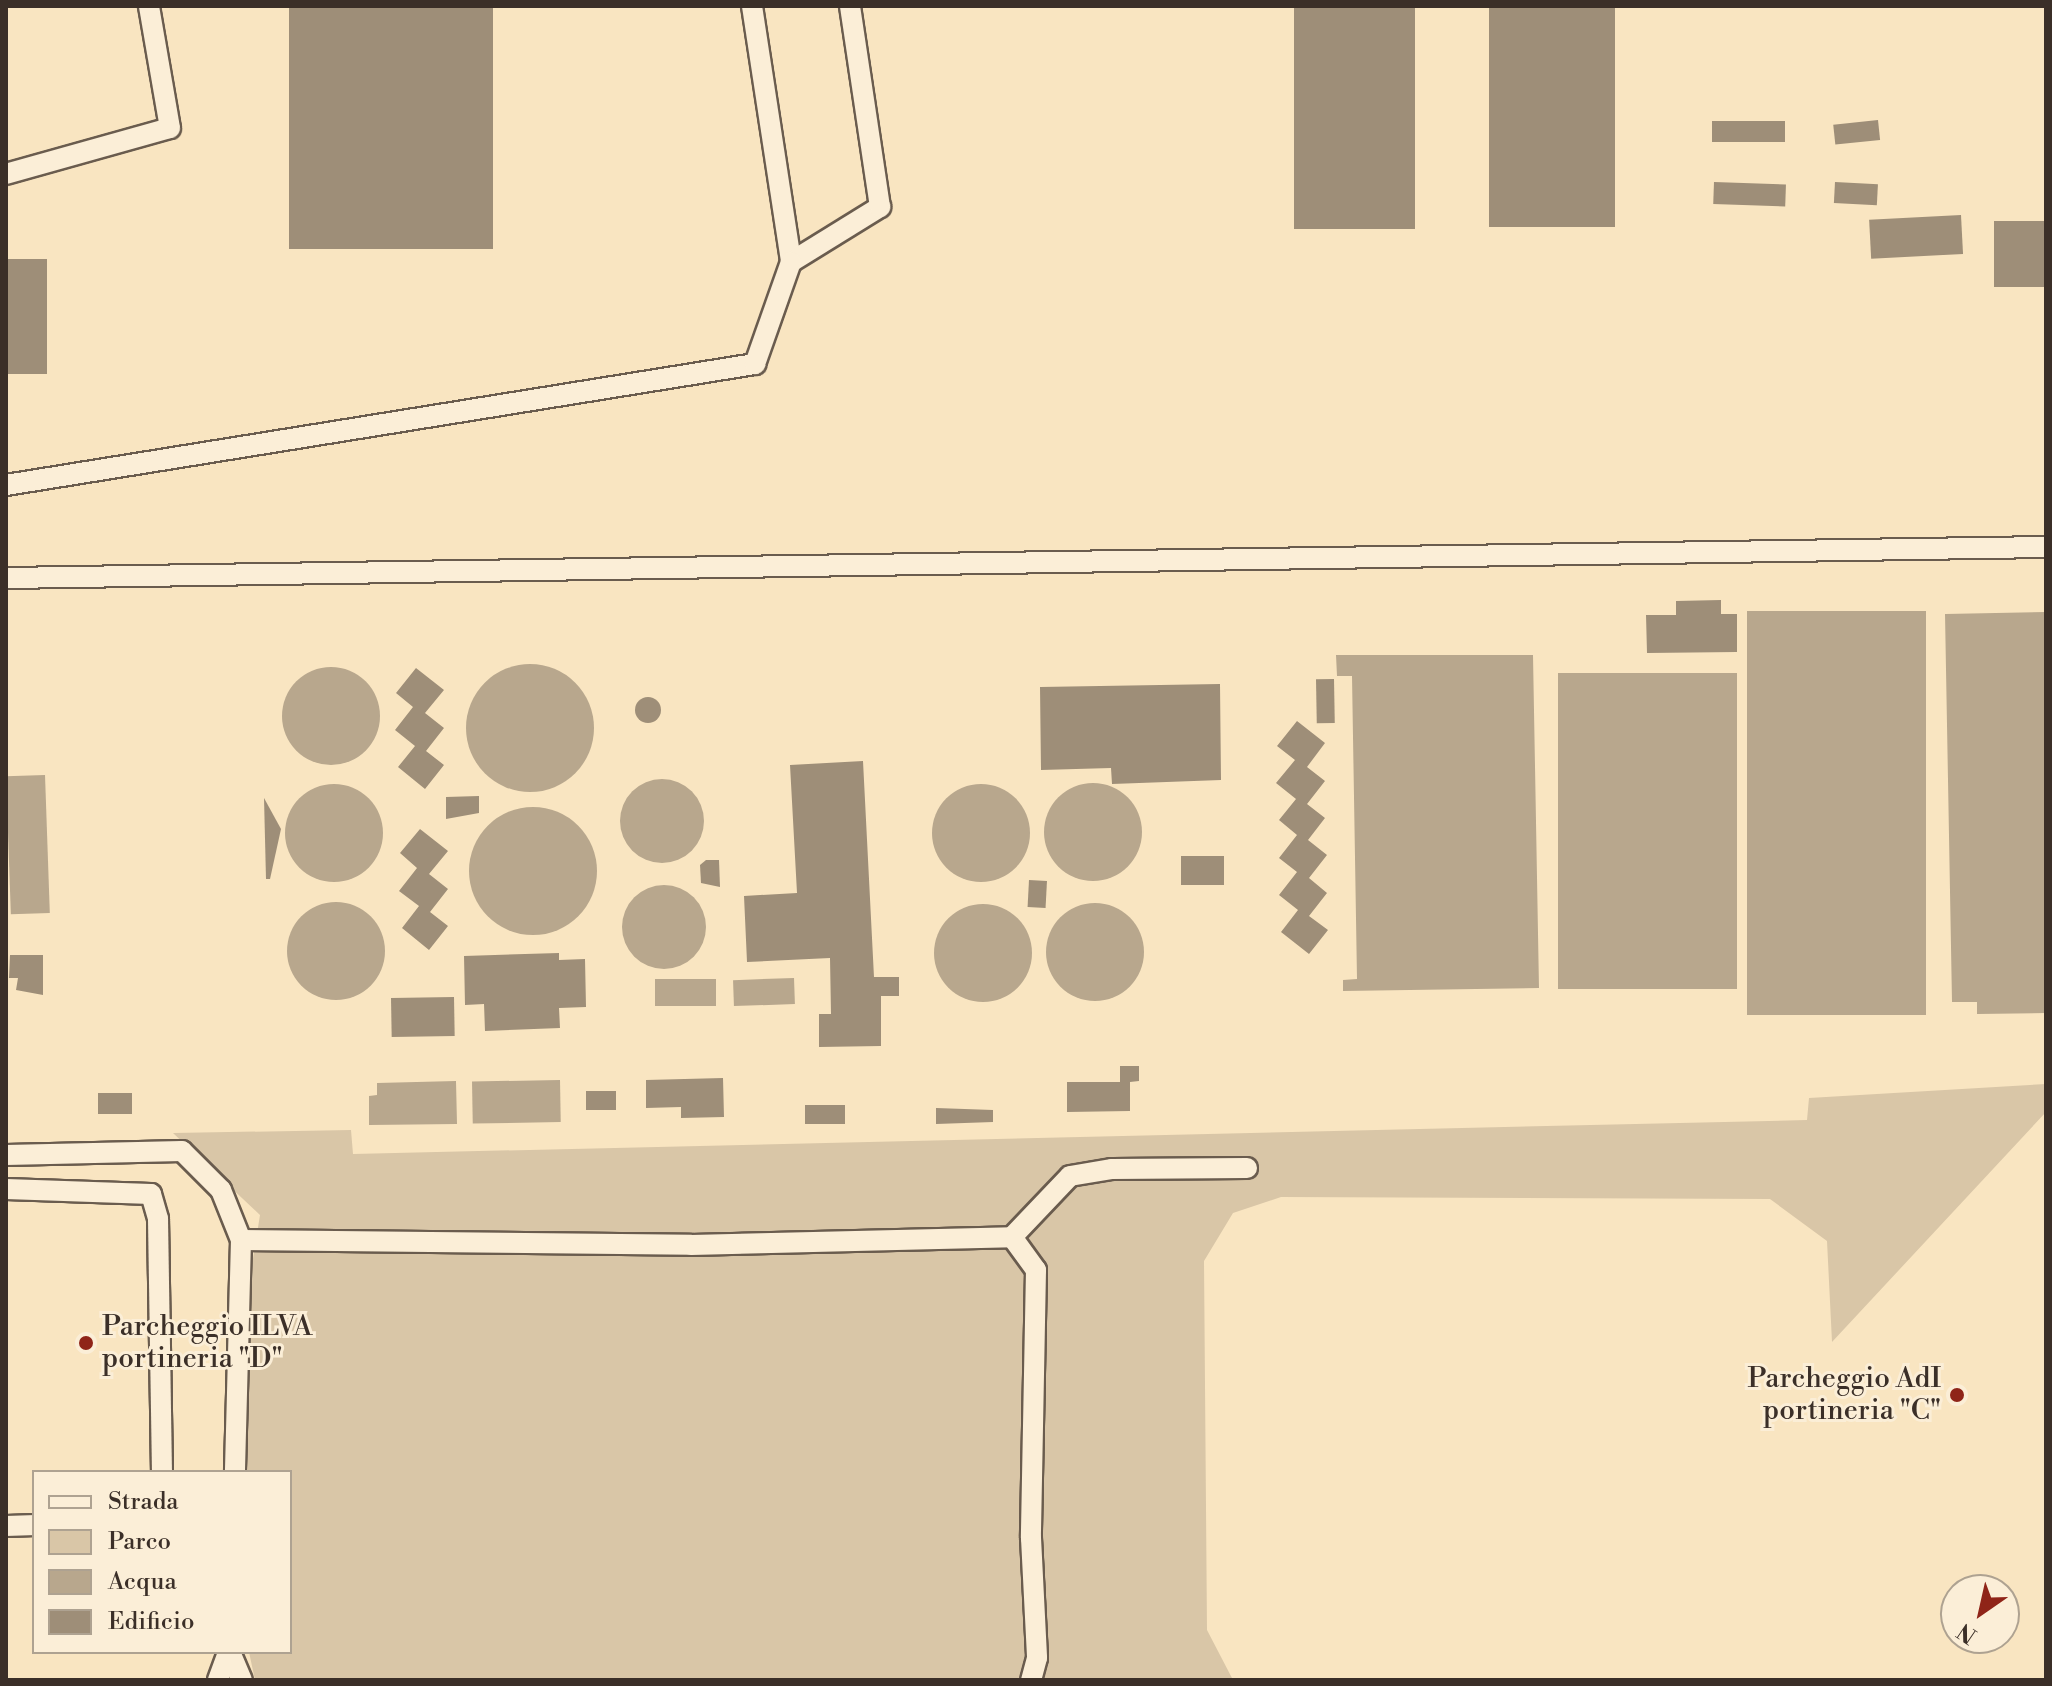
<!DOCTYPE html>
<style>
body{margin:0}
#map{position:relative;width:2052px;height:1686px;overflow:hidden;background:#f9e5c1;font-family:"Libre Bodoni",serif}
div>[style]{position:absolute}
.green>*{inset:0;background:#d9c6a7}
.water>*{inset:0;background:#b8a78d;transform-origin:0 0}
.round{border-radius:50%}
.building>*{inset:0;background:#9e8e78;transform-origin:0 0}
.roads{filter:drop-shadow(2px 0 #6a5c4e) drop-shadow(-2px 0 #6a5c4e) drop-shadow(0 2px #6a5c4e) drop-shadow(0 -2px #6a5c4e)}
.minor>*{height:20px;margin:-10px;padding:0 10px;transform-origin:10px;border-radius:10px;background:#fbeed7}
.dots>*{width:22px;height:22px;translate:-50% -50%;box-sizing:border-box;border:4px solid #fbeed7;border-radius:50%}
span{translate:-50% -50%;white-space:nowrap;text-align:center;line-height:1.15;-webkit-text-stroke:6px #fbeed7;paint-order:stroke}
.poi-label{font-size:28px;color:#3b2f28}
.left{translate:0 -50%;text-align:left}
.right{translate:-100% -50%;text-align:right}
.frame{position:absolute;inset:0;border:8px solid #3b2f28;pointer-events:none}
.legend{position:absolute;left:32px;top:1470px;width:260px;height:184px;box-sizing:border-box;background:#fbeed7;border:2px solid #aea291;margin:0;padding:10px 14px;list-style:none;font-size:24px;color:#3b2f28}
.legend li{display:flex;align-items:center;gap:16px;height:40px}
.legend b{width:40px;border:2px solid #aea291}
.north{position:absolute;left:1940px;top:1574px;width:80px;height:80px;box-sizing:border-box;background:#fbeed7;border:2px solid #aea291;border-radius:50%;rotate:214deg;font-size:22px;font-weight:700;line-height:32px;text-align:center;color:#3b2f28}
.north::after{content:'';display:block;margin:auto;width:28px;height:36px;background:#8f2418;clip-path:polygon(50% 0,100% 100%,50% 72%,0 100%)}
</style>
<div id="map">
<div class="green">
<div style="clip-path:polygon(2046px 1084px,2046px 1112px,1832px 1342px,1827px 1241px,1770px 1199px,1281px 1197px,1233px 1213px,1204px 1261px,1207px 1630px,1233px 1680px,255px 1680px,249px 1652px,290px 1652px,290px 1472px,242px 1472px,240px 1339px,260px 1215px,173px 1133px,351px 1130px,353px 1154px,1807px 1120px,1809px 1098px)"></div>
</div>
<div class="water">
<div style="left:1747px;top:611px;width:179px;height:404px"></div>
<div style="clip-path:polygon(2046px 612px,2046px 1013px,1977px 1014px,1977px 1002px,1952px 1002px,1945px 614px)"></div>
<div style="clip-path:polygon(1336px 655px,1533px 655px,1539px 988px,1343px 991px,1343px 980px,1357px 979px,1352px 676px,1337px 676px)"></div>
<div class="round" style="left:466px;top:664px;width:128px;height:128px"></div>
<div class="round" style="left:282px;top:667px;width:98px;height:98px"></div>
<div style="left:1737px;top:673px;width:316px;height:179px;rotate:90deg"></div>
<div style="left:45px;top:775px;width:138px;height:39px;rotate:88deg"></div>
<div class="round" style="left:620px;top:779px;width:84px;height:84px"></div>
<div class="round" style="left:1044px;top:783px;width:98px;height:98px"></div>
<div class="round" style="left:932px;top:784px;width:98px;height:98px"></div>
<div class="round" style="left:285px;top:784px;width:98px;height:98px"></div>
<div class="round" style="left:469px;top:807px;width:128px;height:128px"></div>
<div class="round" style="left:622px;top:885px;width:84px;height:84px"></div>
<div class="round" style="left:287px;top:902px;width:98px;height:98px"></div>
<div class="round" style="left:1046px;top:903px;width:98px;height:98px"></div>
<div class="round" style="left:934px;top:904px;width:98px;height:98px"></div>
<div style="left:794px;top:978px;width:26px;height:61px;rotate:88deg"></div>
<div style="left:655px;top:979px;width:61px;height:27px"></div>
<div style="left:560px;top:1080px;width:42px;height:88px;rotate:89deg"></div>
<div style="clip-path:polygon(456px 1081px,457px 1124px,369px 1125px,369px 1096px,377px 1095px,377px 1083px)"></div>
</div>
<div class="building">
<div style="left:289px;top:6px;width:204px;height:243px"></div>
<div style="left:1294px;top:6px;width:121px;height:223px"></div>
<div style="left:1489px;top:6px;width:126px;height:221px"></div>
<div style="left:1878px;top:120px;width:20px;height:45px;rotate:84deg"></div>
<div style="left:1785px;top:121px;width:21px;height:73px;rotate:90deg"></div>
<div style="left:1714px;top:182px;width:72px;height:22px;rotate:2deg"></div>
<div style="left:1835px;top:182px;width:43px;height:21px;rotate:3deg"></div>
<div style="left:1961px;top:215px;width:39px;height:92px;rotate:87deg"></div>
<div style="left:2046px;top:221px;width:66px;height:52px;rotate:90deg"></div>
<div style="left:6px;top:259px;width:41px;height:115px"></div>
<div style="clip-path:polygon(1721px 600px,1721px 614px,1737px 614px,1737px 652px,1647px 653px,1646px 615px,1676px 615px,1676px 601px)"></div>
<div style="clip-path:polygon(416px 668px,444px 690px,425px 713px,444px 728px,426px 751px,444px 765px,425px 789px,398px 767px,415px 746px,395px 730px,413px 707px,396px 693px)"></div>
<div style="left:1334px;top:679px;width:44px;height:18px;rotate:89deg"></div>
<div style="clip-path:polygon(1220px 684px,1221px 780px,1112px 784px,1111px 768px,1041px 770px,1040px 687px)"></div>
<div class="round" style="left:635px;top:697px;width:26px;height:26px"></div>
<div style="clip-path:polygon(1297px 721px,1325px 743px,1307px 767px,1325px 781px,1307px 804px,1325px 818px,1308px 840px,1327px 855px,1309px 878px,1327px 893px,1309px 916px,1328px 930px,1309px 954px,1281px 932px,1298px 910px,1279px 895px,1297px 872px,1279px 858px,1297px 835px,1279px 820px,1296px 799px,1276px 783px,1295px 760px,1277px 746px)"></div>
<div style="clip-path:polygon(863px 761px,874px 977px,899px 977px,899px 996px,881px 996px,881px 1046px,819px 1047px,819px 1014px,831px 1014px,830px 958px,747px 962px,744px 896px,797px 893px,790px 765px)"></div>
<div style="clip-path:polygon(479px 796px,479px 813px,446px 819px,446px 797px)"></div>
<div style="clip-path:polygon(264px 798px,281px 829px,270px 879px,266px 879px)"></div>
<div style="clip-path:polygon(420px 829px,448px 851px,429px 874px,448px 889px,430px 912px,448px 926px,429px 950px,402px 928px,419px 906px,399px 891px,417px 868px,400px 853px)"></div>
<div style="left:1181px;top:856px;width:43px;height:29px"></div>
<div style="clip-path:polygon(706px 860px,719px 860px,720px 887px,701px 883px,700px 865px)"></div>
<div style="left:1029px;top:880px;width:18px;height:27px;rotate:3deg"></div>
<div style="clip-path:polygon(559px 953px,559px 960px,585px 959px,586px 1007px,559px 1008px,560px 1028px,485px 1031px,484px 1004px,465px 1005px,464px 956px)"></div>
<div style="clip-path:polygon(10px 955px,43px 955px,43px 995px,16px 990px,18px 978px,9px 978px)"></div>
<div style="left:454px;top:997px;width:39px;height:63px;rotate:89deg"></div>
<div style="clip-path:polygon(1120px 1066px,1139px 1066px,1139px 1081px,1130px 1082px,1130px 1111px,1067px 1112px,1067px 1082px,1120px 1082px)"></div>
<div style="clip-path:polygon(723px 1078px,724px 1117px,681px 1118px,681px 1107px,646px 1108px,646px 1080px)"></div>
<div style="left:586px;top:1091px;width:30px;height:19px"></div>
<div style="left:132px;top:1093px;width:21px;height:34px;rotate:90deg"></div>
<div style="left:805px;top:1105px;width:40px;height:19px"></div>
<div style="clip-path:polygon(936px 1108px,993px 1110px,993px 1122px,936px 1124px)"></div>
</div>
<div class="roads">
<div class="minor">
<div style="left:752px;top:6px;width:259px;rotate:81.3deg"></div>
<div style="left:791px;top:262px;width:105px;rotate:-31.7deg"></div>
<div style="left:880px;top:207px;width:203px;rotate:-98.5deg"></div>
<div style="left:6px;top:174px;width:170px;rotate:-15.7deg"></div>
<div style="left:170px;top:128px;width:124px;rotate:-99.8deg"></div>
<div style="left:6px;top:485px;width:759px;rotate:-9.18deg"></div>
<div style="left:755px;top:364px;width:108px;rotate:-70.6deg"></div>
<div style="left:6px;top:578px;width:2040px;rotate:-0.87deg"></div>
<div style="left:6px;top:1155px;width:176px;rotate:-1.3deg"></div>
<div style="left:182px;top:1151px;width:55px;rotate:45deg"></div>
<div style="left:221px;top:1190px;width:54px;rotate:68.2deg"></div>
<div style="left:241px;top:1240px;width:232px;rotate:91.5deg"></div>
<div style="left:6px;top:1189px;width:145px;rotate:2deg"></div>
<div style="left:151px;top:1194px;width:26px;rotate:74deg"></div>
<div style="left:158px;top:1219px;width:253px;rotate:89.1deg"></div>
<div style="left:1012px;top:1237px;width:84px;rotate:-46.4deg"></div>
<div style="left:1070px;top:1176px;width:43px;rotate:-9.5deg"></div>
<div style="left:1112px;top:1169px;width:135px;rotate:-0.4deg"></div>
<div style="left:241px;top:1240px;width:450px;rotate:0.6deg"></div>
<div style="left:691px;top:1245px;width:321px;rotate:-1.4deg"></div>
<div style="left:1012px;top:1237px;width:41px;rotate:54deg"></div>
<div style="left:1036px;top:1270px;width:268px;rotate:91.1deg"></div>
<div style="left:1031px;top:1538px;width:120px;rotate:87.1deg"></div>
<div style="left:1037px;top:1658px;width:23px;rotate:105deg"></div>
<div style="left:6px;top:1526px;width:28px;rotate:-2deg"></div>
<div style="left:230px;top:1652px;width:30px;rotate:67deg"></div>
<div style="left:218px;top:1680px;width:30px;rotate:-70deg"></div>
</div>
</div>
<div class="dots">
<div style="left:86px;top:1343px;background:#8f2418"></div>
<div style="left:1957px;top:1395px;background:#8f2418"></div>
</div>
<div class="poi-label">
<span class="left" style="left:102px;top:1343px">Parcheggio ILVA<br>portineria "D"</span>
<span class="right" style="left:1941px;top:1395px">Parcheggio AdI<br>portineria "C"</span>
</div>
<div class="frame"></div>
<ul class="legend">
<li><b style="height:10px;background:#fbeed7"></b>Strada</li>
<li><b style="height:22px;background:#d9c6a7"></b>Parco</li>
<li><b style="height:22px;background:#b8a78d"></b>Acqua</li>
<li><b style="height:22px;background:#9e8e78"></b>Edificio</li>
</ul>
<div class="north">N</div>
</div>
